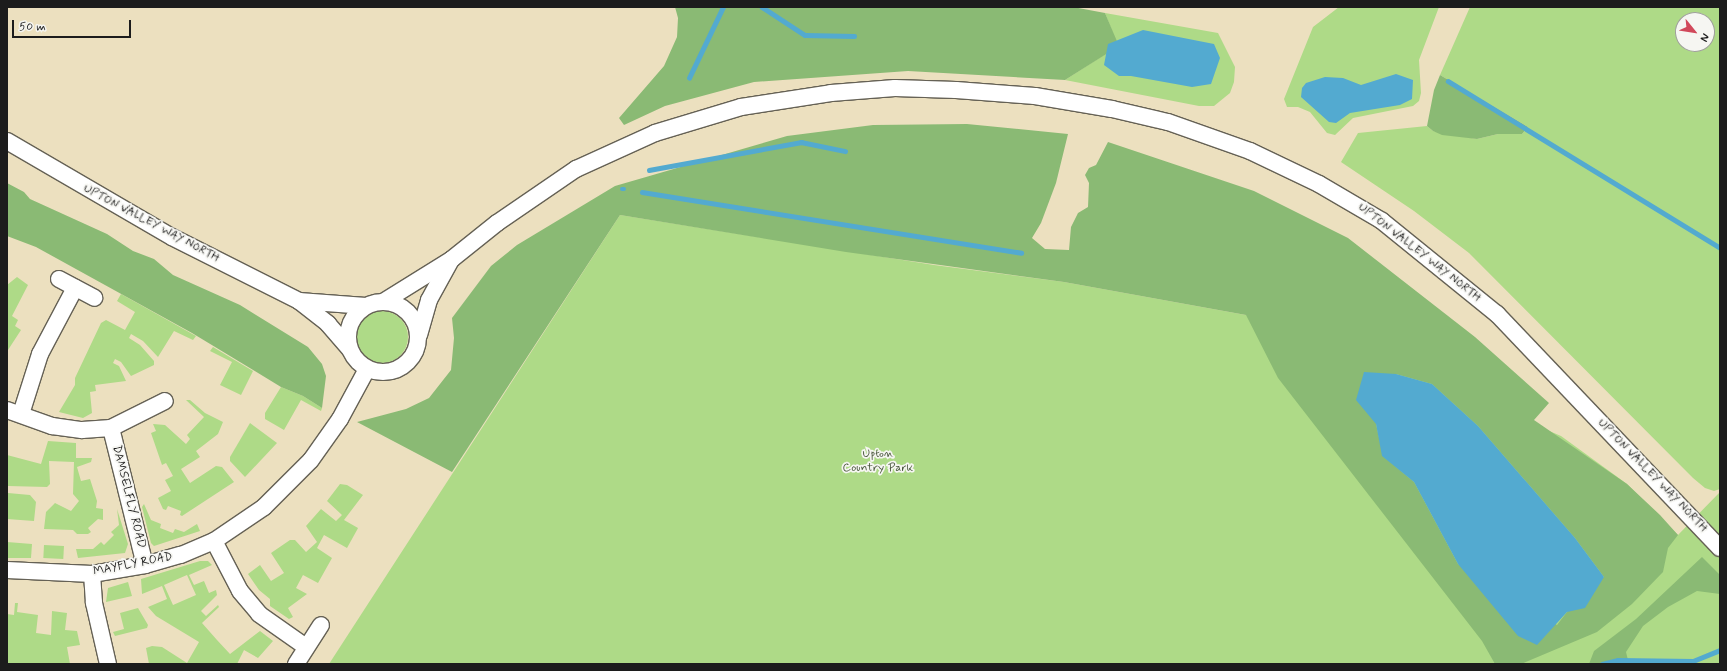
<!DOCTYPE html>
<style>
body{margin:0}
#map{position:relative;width:1727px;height:671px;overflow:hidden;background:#ece0bf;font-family:Mynerve,sans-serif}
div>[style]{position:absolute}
.green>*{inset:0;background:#aeda87;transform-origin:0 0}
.round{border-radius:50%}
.forest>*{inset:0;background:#8aba74}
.water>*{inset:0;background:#53aad0}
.stream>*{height:4.5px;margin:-2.25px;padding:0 2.25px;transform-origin:2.25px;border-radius:2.25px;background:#53aad0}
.roads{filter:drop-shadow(1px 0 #656155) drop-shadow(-1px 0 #656155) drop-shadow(0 1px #656155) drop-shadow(0 -1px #656155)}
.minor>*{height:16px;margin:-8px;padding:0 8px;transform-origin:8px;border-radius:8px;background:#fff}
.minor>.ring{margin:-8px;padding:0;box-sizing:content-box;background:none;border:16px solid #fff;border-radius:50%}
span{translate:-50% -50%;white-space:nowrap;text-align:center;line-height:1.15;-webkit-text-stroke:3.5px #f6f6f2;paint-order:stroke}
.street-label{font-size:12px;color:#1c1c1c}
.park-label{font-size:12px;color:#48553c}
.frame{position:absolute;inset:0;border:8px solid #1c1c1c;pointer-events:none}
.north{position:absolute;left:1675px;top:12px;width:40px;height:40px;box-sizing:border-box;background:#f6f6f2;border:1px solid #9f9f9c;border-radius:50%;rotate:120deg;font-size:11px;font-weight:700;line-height:16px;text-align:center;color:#1c1c1c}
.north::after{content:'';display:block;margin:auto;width:14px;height:18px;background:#d1495b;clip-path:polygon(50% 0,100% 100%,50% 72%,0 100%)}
.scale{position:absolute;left:12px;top:20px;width:119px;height:18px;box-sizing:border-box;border:2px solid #1c1c1c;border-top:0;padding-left:5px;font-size:12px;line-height:14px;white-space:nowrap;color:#1c1c1c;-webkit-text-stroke:3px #f6f6f2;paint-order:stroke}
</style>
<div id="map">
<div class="green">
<div style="clip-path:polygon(1339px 7px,1439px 7px,1419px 60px,1421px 93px,1419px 101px,1413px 106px,1353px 118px,1335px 135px,1327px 133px,1310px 112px,1298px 107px,1287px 107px,1284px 99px,1313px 27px)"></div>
<div style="clip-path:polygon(evenodd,1470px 7px,1720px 7px,1720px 489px,1714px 491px,1705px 488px,1693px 478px,1469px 253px,1414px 211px,1341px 162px,1358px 133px,1427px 126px,1433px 131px,1477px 139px,1498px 134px,1522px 134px,1528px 127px,1440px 75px,1470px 7px,1683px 20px,1707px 20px,1707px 44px,1683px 44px,1683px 20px)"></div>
<div style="clip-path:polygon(1105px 13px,1218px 33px,1235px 67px,1234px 82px,1230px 93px,1214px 106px,1199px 106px,1065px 80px,1118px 46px)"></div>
<div style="clip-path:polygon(620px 215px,934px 265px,1064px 282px,1301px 325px,1561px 436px,1627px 484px,1678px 535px,1720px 492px,1720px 664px,329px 664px)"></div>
<div style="clip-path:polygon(17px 277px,28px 285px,12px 316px,18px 320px,15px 326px,21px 330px,8px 350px,7px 285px)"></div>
<div style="clip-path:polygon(121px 294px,196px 336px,193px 340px,174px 331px,158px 357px,143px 341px,131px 334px,129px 338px,140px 345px,154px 361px,154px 365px,131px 376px,121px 362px,115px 359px,113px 363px,119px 366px,126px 381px,95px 385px,96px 391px,90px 392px,92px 413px,83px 418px,59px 412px,75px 385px,75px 378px,101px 323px,106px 320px,125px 330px,135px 312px,117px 301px)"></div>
<div class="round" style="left:356px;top:311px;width:52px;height:52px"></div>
<div style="clip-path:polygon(213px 347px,253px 371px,241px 395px,220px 385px,232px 362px,210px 351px)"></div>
<div style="clip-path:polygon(281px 387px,303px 396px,322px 408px,321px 411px,301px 400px,284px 430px,265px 419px,265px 413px)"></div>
<div style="clip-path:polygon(186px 400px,190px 400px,205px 413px,223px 422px,218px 434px,196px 451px,200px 457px,181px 469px,190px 483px,216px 466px,222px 467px,234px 482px,182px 516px,180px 515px,181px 511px,168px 506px,166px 510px,163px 509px,158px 498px,171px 491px,165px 480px,173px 476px,166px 463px,162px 465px,151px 433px,156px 431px,153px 424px,165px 425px,186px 444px,190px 439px,187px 435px,204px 417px)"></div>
<div style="clip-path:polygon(250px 423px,277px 443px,245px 477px,230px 461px,230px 457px)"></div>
<div style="clip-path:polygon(48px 441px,76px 443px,76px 458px,92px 458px,91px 462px,77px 467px,81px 481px,90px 479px,97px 501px,96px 508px,103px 509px,103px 520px,98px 519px,88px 528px,91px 532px,88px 534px,77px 534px,73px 530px,44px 529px,46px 512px,55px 503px,71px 511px,79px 501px,73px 494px,74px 462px,49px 461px,50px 484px,47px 487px,8px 486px,8px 493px,30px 495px,36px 502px,34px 521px,7px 519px,7px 455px,41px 464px)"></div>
<div style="clip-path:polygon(340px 484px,347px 485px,363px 495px,344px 520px,358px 528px,357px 530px,347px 548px,324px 535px,317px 548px,332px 558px,318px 583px,303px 575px,296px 588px,307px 594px,288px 608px,293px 617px,289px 619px,270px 606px,270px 599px,259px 590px,248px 574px,260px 565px,271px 581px,284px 573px,271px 553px,290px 540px,295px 540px,306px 552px,317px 542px,306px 526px,321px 509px,336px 521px,342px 515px,327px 501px)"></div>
<div style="clip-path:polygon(144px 504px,151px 520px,161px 524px,160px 528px,173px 533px,175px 529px,184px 532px,197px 524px,200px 531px,154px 546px,151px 543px,142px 507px)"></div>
<div style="clip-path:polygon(117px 509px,128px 544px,125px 553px,78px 558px,76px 549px,93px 549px,101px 542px,104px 545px,114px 535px,111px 532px,119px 525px)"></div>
<div style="clip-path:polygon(7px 542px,32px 544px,31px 558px,7px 558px)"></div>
<div style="left:44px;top:545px;width:20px;height:13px;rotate:3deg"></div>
<div style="clip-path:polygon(evenodd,200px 561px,208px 561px,212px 565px,189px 575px,194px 585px,204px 581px,209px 593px,216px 590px,217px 595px,201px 611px,206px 616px,218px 605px,219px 607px,202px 623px,217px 640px,230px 654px,260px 631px,273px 641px,258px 658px,244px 650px,237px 664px,149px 664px,146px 648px,152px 646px,162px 647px,187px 663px,199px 642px,156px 616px,148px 607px,167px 599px,162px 586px,142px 594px,141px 579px,200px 561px,187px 575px,196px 595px,173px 605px,164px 585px,187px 575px)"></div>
<div style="clip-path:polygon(128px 582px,132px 596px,106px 602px,108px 588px)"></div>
<div style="clip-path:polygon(15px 603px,18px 603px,17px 612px,38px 615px,36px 633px,51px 635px,52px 611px,67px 613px,65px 630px,77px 631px,80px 645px,67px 647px,70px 664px,7px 664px,7px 614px,14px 615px)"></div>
<div style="clip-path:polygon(138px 608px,148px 625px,147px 628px,115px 636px,113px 632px,124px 629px,120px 613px)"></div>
</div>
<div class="forest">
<div style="clip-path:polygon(675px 7px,1073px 7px,1105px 13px,1119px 46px,1065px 80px,908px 71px,754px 82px,665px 106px,624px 125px,619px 118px,664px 66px,677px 37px,678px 18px)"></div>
<div style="clip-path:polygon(1440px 75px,1528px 127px,1522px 134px,1498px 134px,1477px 139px,1442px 135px,1433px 131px,1427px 126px,1434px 90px)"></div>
<div style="clip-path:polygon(evenodd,967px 124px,1068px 134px,1056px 183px,1041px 223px,1032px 238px,1045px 249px,1069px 250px,1071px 227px,1078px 213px,1088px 207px,1089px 183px,1085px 175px,1089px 168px,1096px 165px,1108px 142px,1254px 191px,1348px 238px,1475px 337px,1549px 403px,1534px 420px,1627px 484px,1660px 515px,1678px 535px,1668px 548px,1663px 572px,1632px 604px,1597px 632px,1521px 664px,1495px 664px,1482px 641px,1278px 378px,1246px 315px,1064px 282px,846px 252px,620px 215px,452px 472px,357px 422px,406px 409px,429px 398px,451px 370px,454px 338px,452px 318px,491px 266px,517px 245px,615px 186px,787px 136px,873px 125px,967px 124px,1396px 374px,1432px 384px,1478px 426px,1575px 538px,1604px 577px,1567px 612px,1557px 625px,1458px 564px,1414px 482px,1383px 456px,1376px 424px,1396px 374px)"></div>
<div style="clip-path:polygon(7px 183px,24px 192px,30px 199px,107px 234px,133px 251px,154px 259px,173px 275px,240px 305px,308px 347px,322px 364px,326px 376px,322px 408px,303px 396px,281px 387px,192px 333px,36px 247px,7px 236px)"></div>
<div style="clip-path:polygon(1702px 557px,1720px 575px,1720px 594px,1697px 591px,1668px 607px,1643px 626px,1626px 652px,1629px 664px,1589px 664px,1594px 651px,1636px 619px)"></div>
</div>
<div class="water">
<div style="clip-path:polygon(1143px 30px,1214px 44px,1220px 58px,1211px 84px,1192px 87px,1131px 76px,1119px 76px,1104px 65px,1108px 44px)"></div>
<div style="clip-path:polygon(1396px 74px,1413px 80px,1412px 99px,1400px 105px,1350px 113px,1336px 123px,1329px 122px,1301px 97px,1302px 88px,1306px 83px,1325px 77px,1343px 78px,1361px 85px)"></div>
<div style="clip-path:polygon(1364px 372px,1396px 374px,1432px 384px,1478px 426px,1575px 538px,1604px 577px,1585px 608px,1567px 612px,1537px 645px,1518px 636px,1458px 564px,1414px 482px,1382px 456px,1376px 424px,1356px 400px)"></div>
</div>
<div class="stream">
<div style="left:762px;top:7px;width:51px;rotate:33.1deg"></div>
<div style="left:805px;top:35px;width:49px;rotate:1.2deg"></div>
<div style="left:689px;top:78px;width:79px;rotate:-64.4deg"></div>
<div style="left:1448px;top:81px;width:319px;rotate:31.5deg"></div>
<div style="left:649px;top:170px;width:155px;rotate:-10.4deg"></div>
<div style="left:801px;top:142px;width:45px;rotate:11.6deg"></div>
<div style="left:622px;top:189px;width:2px"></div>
<div style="left:642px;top:192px;width:384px;rotate:9.1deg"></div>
<div style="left:1602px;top:664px;width:16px;rotate:-14deg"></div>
<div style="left:1618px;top:660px;width:75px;rotate:0.8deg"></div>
<div style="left:1693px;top:661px;width:29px;rotate:-22deg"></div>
</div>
<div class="roads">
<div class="minor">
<div style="left:7px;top:141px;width:191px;rotate:30.2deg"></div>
<div style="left:172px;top:237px;width:142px;rotate:26.7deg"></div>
<div style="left:299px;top:301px;width:37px;rotate:38deg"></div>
<div style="left:328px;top:324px;width:32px;rotate:49deg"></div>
<div style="left:59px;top:279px;width:40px;rotate:28deg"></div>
<div style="left:299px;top:301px;width:67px;rotate:4.3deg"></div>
<div class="ring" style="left:348px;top:302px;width:54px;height:54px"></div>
<div style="left:383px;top:302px;width:81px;rotate:-31.9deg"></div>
<div style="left:452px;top:259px;width:58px;rotate:-38.7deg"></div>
<div style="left:497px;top:223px;width:96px;rotate:-34.4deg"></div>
<div style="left:576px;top:169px;width:87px;rotate:-24.5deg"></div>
<div style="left:655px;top:133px;width:90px;rotate:-16.8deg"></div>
<div style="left:741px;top:107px;width:91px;rotate:-8.8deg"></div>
<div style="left:831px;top:93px;width:64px;rotate:-4.5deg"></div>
<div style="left:895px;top:88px;width:61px;rotate:1.9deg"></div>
<div style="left:956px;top:90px;width:79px;rotate:4.3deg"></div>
<div style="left:1035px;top:96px;width:78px;rotate:9.6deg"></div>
<div style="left:1112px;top:109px;width:57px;rotate:13.1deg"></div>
<div style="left:1168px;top:122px;width:87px;rotate:19.5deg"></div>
<div style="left:1250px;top:151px;width:76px;rotate:25.6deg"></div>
<div style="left:1319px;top:184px;width:73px;rotate:30.4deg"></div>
<div style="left:1382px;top:221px;width:148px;rotate:39deg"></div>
<div style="left:1497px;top:314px;width:323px;rotate:46.4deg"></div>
<div style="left:419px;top:335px;width:36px;rotate:-74deg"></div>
<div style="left:429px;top:300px;width:46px;rotate:-61.2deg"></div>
<div style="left:7px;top:410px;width:48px;rotate:19.6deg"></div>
<div style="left:52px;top:426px;width:30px;rotate:8deg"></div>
<div style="left:82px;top:430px;width:29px;rotate:-4deg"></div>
<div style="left:111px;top:428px;width:60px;rotate:-26.6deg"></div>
<div style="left:21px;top:414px;width:63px;rotate:-72.4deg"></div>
<div style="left:40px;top:354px;width:75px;rotate:-62.1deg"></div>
<div style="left:111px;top:428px;width:141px;rotate:76.1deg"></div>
<div style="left:214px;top:541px;width:56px;rotate:62.5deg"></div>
<div style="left:240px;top:591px;width:30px;rotate:50deg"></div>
<div style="left:259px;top:614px;width:57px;rotate:35.1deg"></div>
<div style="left:7px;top:570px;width:85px;rotate:2.7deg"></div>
<div style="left:92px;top:574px;width:54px;rotate:-9.6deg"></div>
<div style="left:145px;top:565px;width:37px;rotate:-16deg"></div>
<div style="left:181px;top:555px;width:36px;rotate:-23deg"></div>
<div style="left:214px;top:541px;width:60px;rotate:-34.2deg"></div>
<div style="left:264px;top:507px;width:66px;rotate:-45deg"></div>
<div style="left:311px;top:460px;width:50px;rotate:-54.7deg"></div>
<div style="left:340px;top:419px;width:57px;rotate:-61.6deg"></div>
<div style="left:92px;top:574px;width:29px;rotate:86deg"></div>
<div style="left:94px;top:603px;width:63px;rotate:77.1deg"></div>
<div style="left:296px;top:664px;width:46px;rotate:-57.3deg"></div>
</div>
</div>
<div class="street-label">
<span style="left:151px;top:224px;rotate:28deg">UPTON VALLEY WAY NORTH</span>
<span style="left:1419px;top:253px;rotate:38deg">UPTON VALLEY WAY NORTH</span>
<span style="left:1652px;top:476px;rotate:46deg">UPTON VALLEY WAY NORTH</span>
<span style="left:128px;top:497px;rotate:76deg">DAMSELFLY ROAD</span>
<span style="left:133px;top:565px;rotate:-11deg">MAYFLY ROAD</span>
</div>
<div class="park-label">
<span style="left:878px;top:462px">Upton<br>Country Park</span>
</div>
<div class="frame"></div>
<div class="north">N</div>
<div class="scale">50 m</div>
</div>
